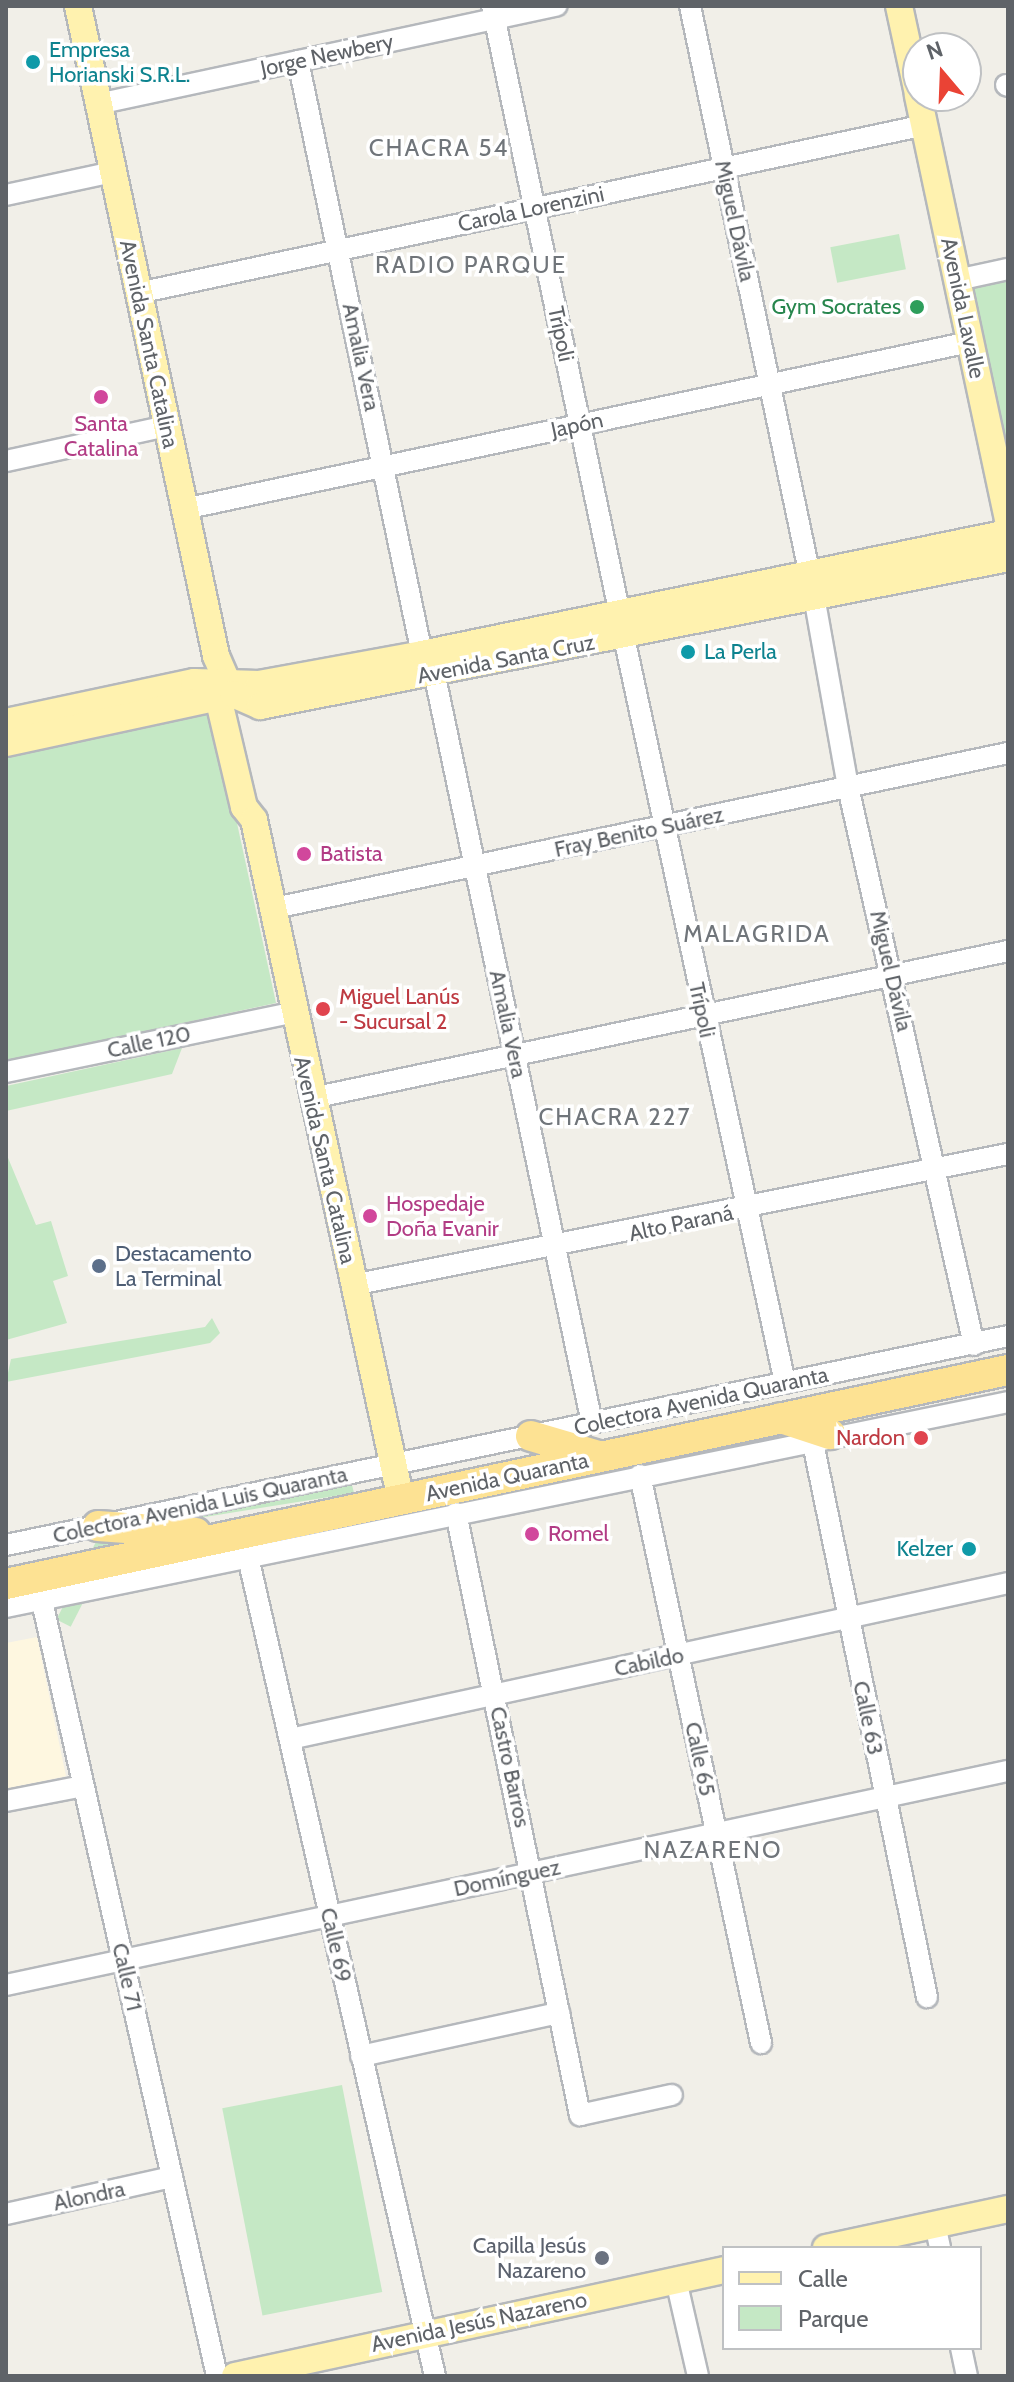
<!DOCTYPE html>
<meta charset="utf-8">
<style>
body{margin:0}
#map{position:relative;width:1014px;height:2382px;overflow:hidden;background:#f1efe8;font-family:Cabin,sans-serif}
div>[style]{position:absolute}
.commercial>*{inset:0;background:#fef7e0}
.green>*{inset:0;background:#c5e8c5;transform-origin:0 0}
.roads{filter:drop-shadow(2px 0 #b5b8bc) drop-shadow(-2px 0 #b5b8bc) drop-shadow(0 2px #b5b8bc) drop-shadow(0 -2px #b5b8bc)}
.minor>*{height:20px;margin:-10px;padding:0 10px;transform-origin:10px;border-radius:10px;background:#fff}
.major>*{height:26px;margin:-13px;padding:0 13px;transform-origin:13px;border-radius:13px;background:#fff2af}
.highway>*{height:30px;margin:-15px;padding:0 15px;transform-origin:15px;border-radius:15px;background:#fde293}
.dots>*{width:22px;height:22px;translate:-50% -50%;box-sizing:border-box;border:4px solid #fff;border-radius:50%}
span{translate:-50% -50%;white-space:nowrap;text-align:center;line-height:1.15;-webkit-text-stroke:7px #fff;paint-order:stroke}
.culture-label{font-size:22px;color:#0d838f}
.left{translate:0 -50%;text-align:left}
.right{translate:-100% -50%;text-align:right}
.street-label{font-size:22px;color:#5f6368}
.leisure-label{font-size:22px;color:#27864d}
.hotel-label{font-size:22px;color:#b23c85}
.health-label{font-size:22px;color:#be3a42}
.service-label{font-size:22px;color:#4e5e75}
.worship-label{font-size:22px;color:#5b616d}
.neighbourhood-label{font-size:24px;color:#70757a;letter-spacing:2px}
.frame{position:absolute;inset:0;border:8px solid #5f6368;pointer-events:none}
.legend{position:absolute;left:722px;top:2246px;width:260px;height:104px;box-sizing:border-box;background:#fff;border:2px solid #bfc1c3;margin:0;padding:10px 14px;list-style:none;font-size:24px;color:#5f6368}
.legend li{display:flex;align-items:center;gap:16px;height:40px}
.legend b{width:40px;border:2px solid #bfc1c3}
.north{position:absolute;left:902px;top:32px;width:80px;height:80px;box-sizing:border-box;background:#fff;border:2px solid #bfc1c3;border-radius:50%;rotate:341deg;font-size:22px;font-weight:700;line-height:32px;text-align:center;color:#5f6368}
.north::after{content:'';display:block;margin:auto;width:28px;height:36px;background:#ea4335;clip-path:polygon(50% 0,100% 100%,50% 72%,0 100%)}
</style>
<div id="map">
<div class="commercial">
<div style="clip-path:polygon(37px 1637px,66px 1776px,6px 1789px,6px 1643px)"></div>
</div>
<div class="green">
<div style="left:899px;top:234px;width:36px;height:70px;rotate:79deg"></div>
<div style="clip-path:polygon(1008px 277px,1008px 456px,969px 285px)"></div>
<div style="clip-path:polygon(212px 708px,276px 1003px,6px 1061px,6px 752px)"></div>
<div style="clip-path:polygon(182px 1048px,172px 1074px,6px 1111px,6px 1086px)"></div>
<div style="clip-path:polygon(6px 1153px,36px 1225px,51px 1221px,68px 1276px,53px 1281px,67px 1323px,6px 1340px)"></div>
<div style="clip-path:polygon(212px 1318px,220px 1333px,210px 1343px,6px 1382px,11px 1359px,205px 1327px)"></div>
<div style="clip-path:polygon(352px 1485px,354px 1493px,180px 1521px,180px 1519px)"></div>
<div style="left:100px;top:1534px;width:16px;height:96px;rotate:27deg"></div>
<div style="left:342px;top:2085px;width:211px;height:122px;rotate:79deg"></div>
</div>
<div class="roads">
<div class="minor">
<div style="left:492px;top:6px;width:622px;rotate:78.13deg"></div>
<div style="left:690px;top:6px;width:582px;rotate:78.11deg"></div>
<div style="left:298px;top:61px;width:606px;rotate:78.19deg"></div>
<div style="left:1006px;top:85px;width:2px;rotate:27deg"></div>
<div style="left:98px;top:104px;width:469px;rotate:-12.1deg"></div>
<div style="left:6px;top:195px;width:109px;rotate:-12.1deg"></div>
<div style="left:957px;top:280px;width:52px;rotate:-12.2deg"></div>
<div style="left:138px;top:293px;width:805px;rotate:-12.05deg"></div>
<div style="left:6px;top:461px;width:164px;rotate:-12.3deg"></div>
<div style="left:184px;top:509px;width:804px;rotate:-12deg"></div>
<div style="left:814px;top:596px;width:194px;rotate:79.9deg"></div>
<div style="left:848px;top:787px;width:572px;rotate:77.28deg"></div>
<div style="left:624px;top:637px;width:763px;rotate:77.82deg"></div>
<div style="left:434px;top:672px;width:767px;rotate:78.12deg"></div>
<div style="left:270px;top:909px;width:754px;rotate:-11.94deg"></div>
<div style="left:6px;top:1072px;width:292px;rotate:-11.7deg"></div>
<div style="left:312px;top:1098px;width:711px;rotate:-11.93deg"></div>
<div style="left:353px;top:1285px;width:668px;rotate:-11.31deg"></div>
<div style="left:812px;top:1438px;width:571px;rotate:78.38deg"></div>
<div style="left:640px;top:1475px;width:581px;rotate:77.97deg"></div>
<div style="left:456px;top:1513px;width:615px;rotate:78.36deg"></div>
<div style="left:580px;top:2115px;width:94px;rotate:-12.3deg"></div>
<div style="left:6px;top:1545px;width:1024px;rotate:-11.78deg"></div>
<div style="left:248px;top:1557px;width:840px;rotate:77.14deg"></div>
<div style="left:39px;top:1588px;width:808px;rotate:77.27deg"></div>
<div style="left:6px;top:1607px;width:1023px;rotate:-11.56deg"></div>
<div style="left:290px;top:1739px;width:735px;rotate:-12.26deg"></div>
<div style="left:6px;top:1801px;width:78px;rotate:-11deg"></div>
<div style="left:6px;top:1985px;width:1025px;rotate:-12.06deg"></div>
<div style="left:361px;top:2056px;width:203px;rotate:-12.3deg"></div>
<div style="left:6px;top:2214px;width:170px;rotate:-12.6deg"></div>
<div style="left:935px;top:2224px;width:25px;rotate:78deg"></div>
<div style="left:676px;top:2280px;width:98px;rotate:77.1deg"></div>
<div style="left:961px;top:2348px;width:29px;rotate:78deg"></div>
</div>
<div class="major">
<div style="left:78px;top:6px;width:664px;rotate:78.01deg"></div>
<div style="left:216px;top:656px;width:43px;rotate:66.4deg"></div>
<div style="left:899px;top:6px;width:90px;rotate:77.8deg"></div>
<div style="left:918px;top:96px;width:433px;rotate:78deg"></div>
<div style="left:222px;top:682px;width:16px;rotate:105deg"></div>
<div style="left:218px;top:697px;width:113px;rotate:76.7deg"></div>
<div style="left:244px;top:807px;width:16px;rotate:52deg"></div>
<div style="left:254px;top:820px;width:696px;rotate:77.8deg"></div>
<div style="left:6px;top:722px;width:192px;rotate:-12deg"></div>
<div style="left:194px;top:682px;width:65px;rotate:1.8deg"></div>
<div style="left:259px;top:684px;width:166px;rotate:-10.4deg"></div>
<div style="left:422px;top:654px;width:598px;rotate:-11.67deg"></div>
<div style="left:6px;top:743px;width:232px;rotate:-12.2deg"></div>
<div style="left:233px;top:694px;width:30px;rotate:24deg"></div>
<div style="left:260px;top:706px;width:763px;rotate:-11.19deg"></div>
<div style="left:826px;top:2248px;width:186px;rotate:-12.1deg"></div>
<div style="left:235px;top:2376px;width:500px;rotate:-12.23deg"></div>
</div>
<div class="highway">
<div style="left:781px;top:1418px;width:52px;rotate:18.1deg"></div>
<div style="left:531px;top:1436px;width:70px;rotate:16.6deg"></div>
<div style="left:98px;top:1526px;width:98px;rotate:4.1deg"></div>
<div style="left:6px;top:1584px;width:1025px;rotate:-12.06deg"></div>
</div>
</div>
<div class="dots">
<div style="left:33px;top:62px;background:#0f9aa8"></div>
<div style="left:917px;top:307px;background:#2e9e5b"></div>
<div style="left:101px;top:397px;background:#d1479c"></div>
<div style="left:688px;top:652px;background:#0f9aa8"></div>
<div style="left:304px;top:854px;background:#d1479c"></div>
<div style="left:323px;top:1009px;background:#e0444e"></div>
<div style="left:370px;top:1216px;background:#d1479c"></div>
<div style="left:99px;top:1266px;background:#5c6f8a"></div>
<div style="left:921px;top:1438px;background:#e0444e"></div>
<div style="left:532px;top:1534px;background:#d1479c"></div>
<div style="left:969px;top:1549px;background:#0f9aa8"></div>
<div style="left:602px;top:2258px;background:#6b7280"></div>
</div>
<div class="culture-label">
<span class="left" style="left:49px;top:62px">Empresa<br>Horianski S.R.L.</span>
<span class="left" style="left:704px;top:652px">La Perla</span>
<span class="right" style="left:953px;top:1549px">Kelzer</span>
</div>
<div class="street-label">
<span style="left:327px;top:55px;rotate:-12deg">Jorge Newbery</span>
<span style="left:531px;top:209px;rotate:-12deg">Carola Lorenzini</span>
<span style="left:735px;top:221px;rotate:78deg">Miguel Dávila</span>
<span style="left:963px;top:308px;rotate:78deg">Avenida Lavalle</span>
<span style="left:561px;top:334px;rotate:78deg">Trípoli</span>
<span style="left:149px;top:344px;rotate:78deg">Avenida Santa Catalina</span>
<span style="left:361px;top:357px;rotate:78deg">Amalia Vera</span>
<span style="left:577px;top:425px;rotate:-12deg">Japón</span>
<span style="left:506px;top:659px;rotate:-11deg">Avenida Santa Cruz</span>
<span style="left:639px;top:832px;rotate:-12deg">Fray Benito Suárez</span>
<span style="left:891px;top:971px;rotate:77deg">Miguel Dávila</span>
<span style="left:702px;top:1010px;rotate:78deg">Trípoli</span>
<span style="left:508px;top:1024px;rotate:78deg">Amalia Vera</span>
<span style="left:149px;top:1042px;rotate:-12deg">Calle 120</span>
<span style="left:325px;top:1160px;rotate:77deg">Avenida Santa Catalina</span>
<span style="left:681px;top:1223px;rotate:-12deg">Alto Paraná</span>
<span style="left:701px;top:1401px;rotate:-12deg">Colectora Avenida Quaranta</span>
<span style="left:507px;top:1477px;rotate:-12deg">Avenida Quaranta</span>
<span style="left:200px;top:1505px;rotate:-12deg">Colectora Avenida Luis Quaranta</span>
<span style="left:649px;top:1662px;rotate:-12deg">Cabildo</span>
<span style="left:868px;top:1718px;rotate:78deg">Calle 63</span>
<span style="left:700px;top:1759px;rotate:78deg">Calle 65</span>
<span style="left:510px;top:1767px;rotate:78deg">Castro Barros</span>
<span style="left:507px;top:1878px;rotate:-12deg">Domínguez</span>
<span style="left:336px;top:1945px;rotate:77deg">Calle 69</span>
<span style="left:127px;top:1977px;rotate:77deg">Calle 71</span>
<span style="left:89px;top:2196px;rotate:-12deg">Alondra</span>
<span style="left:479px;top:2322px;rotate:-12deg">Avenida Jesús Nazareno</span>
</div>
<div class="leisure-label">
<span class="right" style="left:901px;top:307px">Gym Socrates</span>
</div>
<div class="hotel-label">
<span style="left:101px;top:436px">Santa<br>Catalina</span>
<span class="left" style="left:320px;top:854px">Batista</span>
<span class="left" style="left:386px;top:1216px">Hospedaje<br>Doña Evanir</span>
<span class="left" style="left:548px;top:1534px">Romel</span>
</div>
<div class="health-label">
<span class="left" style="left:339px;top:1009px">Miguel Lanús<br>- Sucursal 2</span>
<span class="right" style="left:905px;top:1438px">Nardon</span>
</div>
<div class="service-label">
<span class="left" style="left:115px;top:1266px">Destacamento<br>La Terminal</span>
</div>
<div class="worship-label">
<span class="right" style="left:586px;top:2258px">Capilla Jesús<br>Nazareno</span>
</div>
<div class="neighbourhood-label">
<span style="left:439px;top:148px">CHACRA 54</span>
<span style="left:471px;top:265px">RADIO PARQUE</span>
<span style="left:757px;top:934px">MALAGRIDA</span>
<span style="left:615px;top:1117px">CHACRA 227</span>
<span style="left:713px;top:1850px">NAZARENO</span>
</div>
<div class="frame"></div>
<ul class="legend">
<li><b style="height:10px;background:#fff2af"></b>Calle</li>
<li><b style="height:22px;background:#c5e8c5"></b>Parque</li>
</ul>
<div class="north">N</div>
</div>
